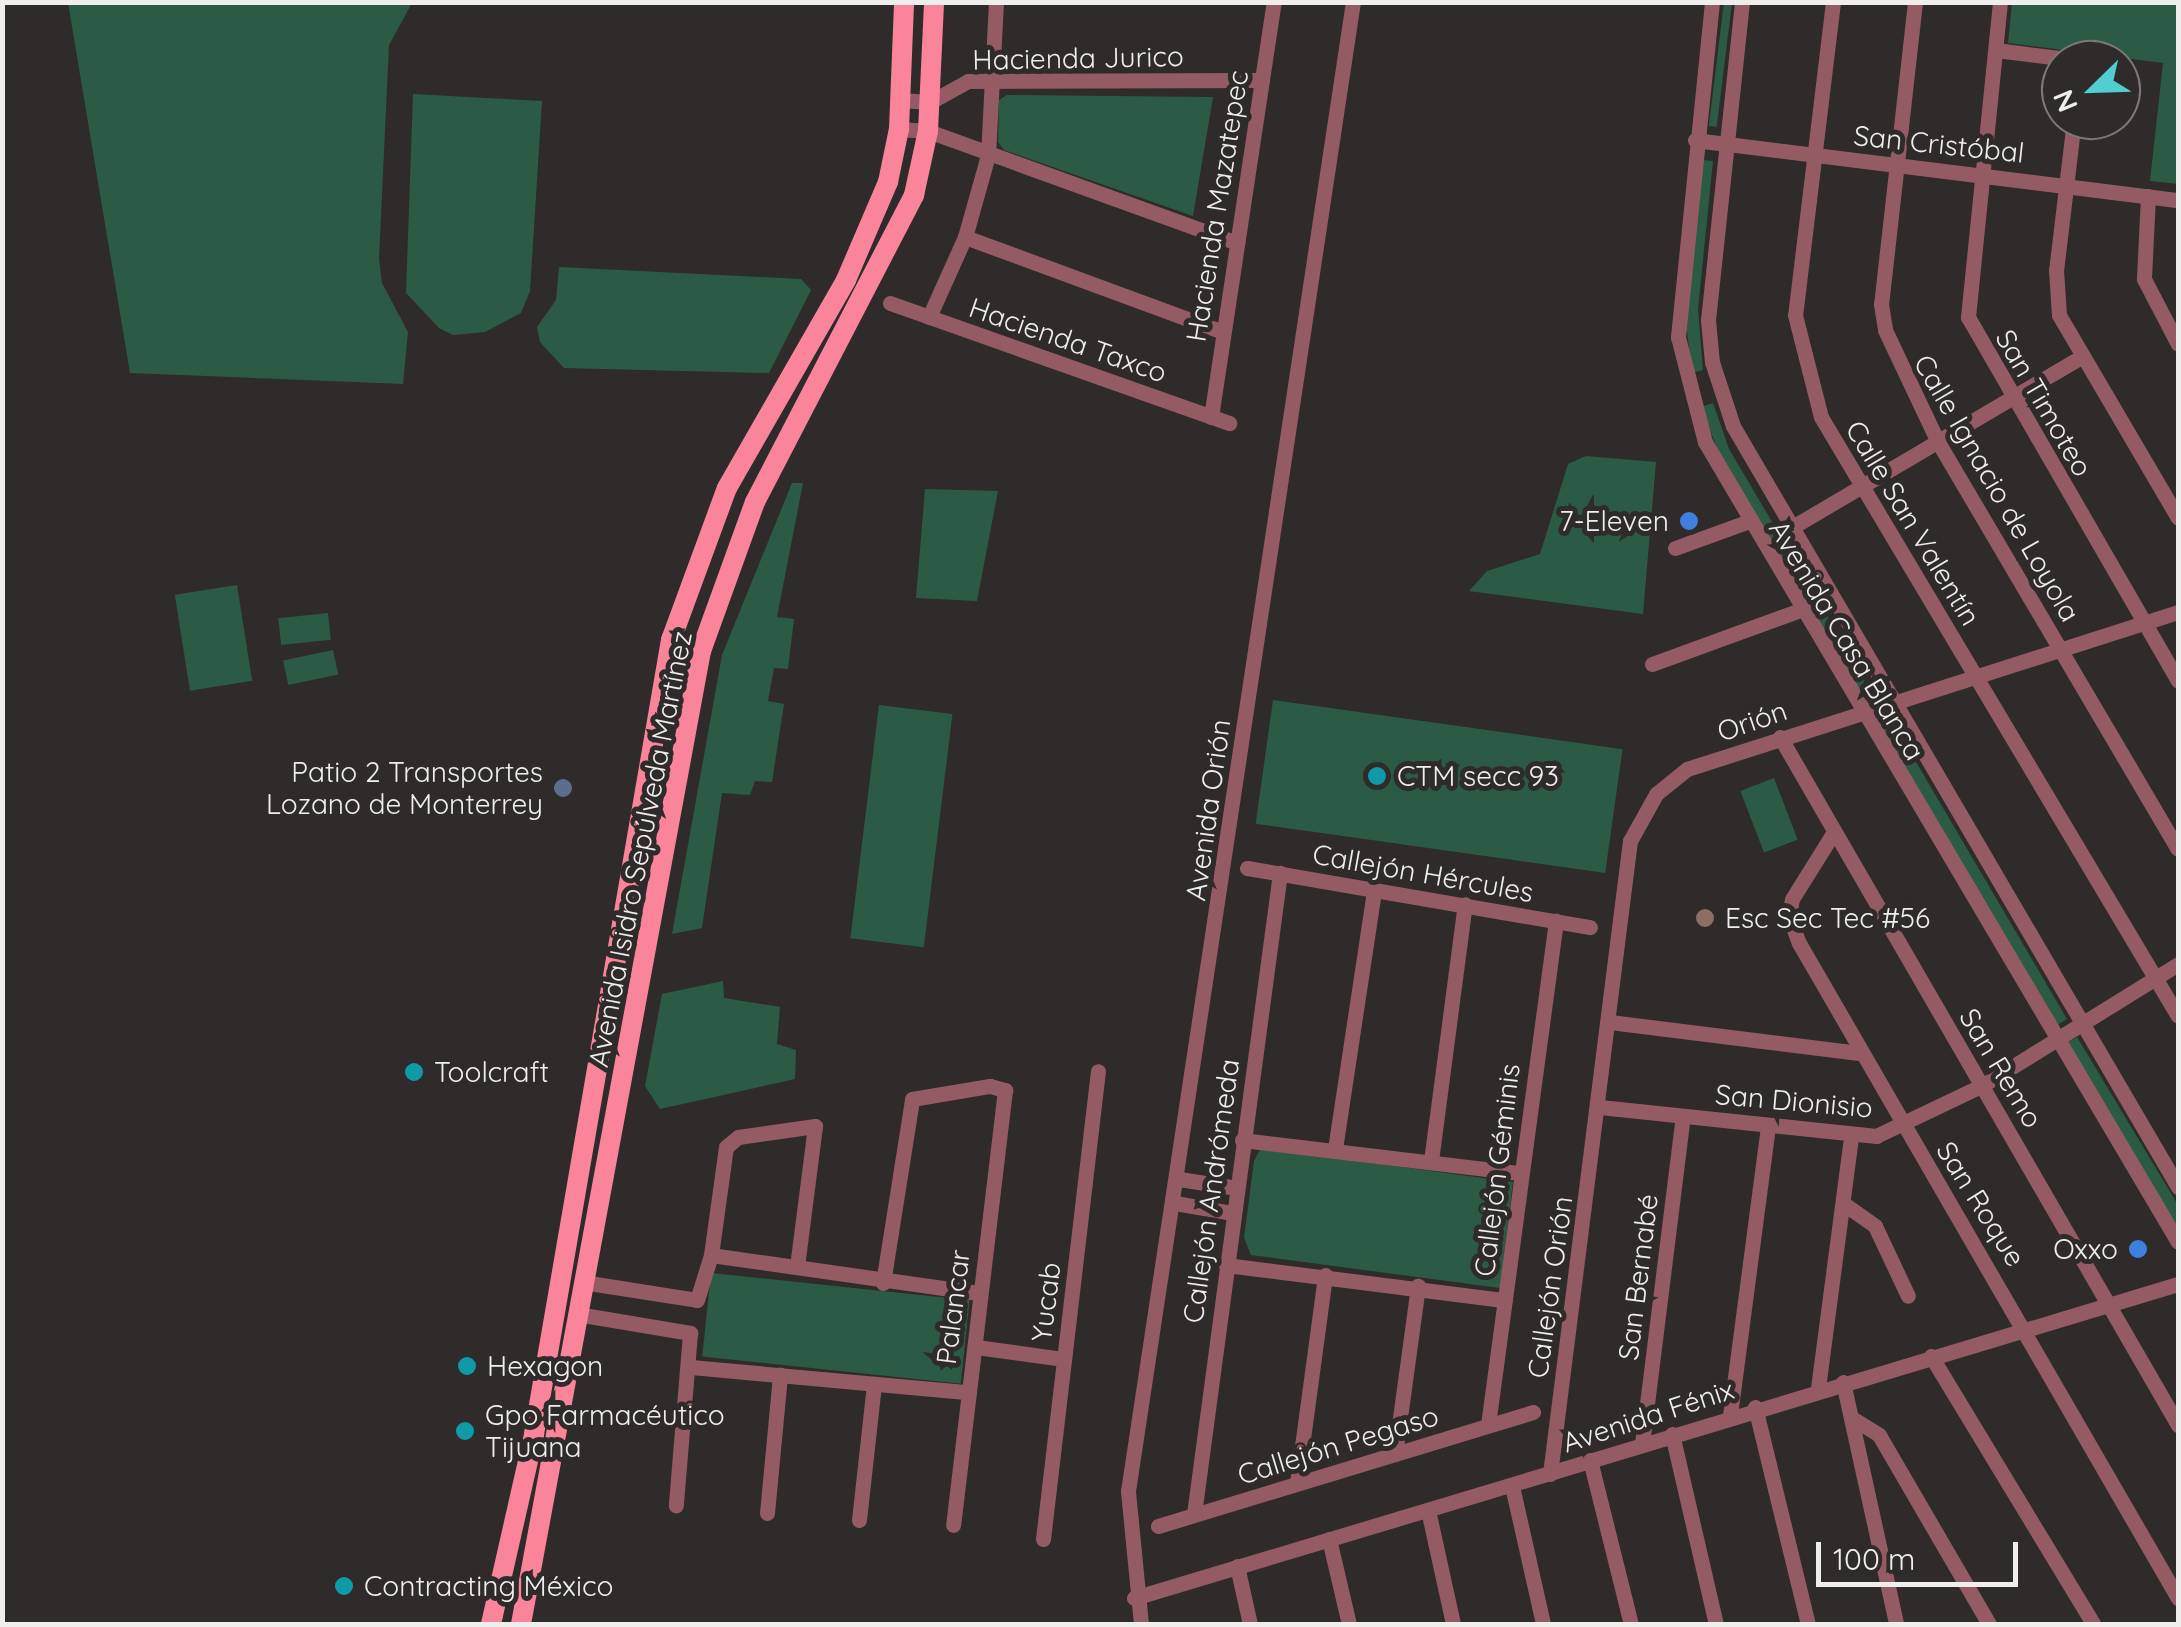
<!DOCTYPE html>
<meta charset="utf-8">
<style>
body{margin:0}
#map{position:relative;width:2181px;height:1627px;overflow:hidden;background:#2f2b2a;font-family:Quicksand,sans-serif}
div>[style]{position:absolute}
.green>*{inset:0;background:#2b5b44;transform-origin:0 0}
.minor>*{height:15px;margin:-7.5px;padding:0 7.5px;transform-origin:7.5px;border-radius:7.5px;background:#945b64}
.major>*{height:20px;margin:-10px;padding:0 10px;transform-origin:10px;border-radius:10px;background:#fa859b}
.dots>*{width:28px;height:28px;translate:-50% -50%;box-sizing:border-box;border:5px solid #2f2b2a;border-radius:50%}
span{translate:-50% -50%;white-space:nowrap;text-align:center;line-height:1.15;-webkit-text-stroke:10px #2f2b2a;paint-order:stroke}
.street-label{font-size:28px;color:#f0eeed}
.poi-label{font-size:28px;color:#f0eeed}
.right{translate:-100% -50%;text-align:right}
.left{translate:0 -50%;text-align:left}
.frame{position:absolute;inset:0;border:5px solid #f0eeed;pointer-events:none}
.north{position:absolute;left:2041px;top:40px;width:100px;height:100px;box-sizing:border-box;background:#2f2b2a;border:2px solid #7c7978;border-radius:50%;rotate:247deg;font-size:28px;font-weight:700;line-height:40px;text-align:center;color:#f0eeed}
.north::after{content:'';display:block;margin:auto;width:35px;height:45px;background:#52cdd0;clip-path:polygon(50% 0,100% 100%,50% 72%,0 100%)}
.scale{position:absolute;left:1816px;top:1542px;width:202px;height:45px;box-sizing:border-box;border:5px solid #f0eeed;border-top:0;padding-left:12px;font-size:30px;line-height:35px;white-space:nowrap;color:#f0eeed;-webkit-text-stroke:8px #2f2b2a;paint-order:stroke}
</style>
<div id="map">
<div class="green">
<div style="left:1724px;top:2px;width:8px;height:125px;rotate:7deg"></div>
<div style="clip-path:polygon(68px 3px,412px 3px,389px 45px,379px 259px,382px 283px,408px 332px,403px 384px,130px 373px)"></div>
<div style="clip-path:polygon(2012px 3px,2178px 3px,2178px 184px,2150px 181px,2163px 63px,2008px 43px)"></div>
<div style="clip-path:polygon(413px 94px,542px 101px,530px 291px,521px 313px,485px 332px,453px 335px,439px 328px,406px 293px)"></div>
<div style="clip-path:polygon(1007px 95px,1213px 97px,1193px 216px,1004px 150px,998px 142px,999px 100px)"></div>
<div style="clip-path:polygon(1703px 160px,1713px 161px,1698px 309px,1703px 370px,1692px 373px,1686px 323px)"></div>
<div style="clip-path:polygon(559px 267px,801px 279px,811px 290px,769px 373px,564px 368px,540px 342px,537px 327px,556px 300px)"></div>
<div style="clip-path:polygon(1713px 403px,1729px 449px,1872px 691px,1859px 697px,1726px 471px,1701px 407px)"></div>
<div style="clip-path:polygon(1586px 456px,1656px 462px,1643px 614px,1469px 591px,1487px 571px,1540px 554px,1568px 464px)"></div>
<div style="clip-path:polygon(792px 483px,803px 483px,777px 617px,794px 619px,788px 669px,774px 668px,768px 701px,784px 704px,772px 782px,755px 781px,750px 795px,722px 793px,702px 928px,672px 934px,722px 655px)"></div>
<div style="clip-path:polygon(925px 489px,998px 491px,977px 601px,916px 598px)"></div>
<div style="left:237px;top:585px;width:97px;height:63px;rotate:81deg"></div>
<div style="left:328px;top:613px;width:27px;height:50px;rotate:84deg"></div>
<div style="left:333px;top:650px;width:25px;height:51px;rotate:78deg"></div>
<div style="left:1273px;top:700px;width:353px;height:125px;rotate:8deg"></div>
<div style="left:879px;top:705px;width:74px;height:235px;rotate:7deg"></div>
<div style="clip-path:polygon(1889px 716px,2067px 1019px,2056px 1026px,1874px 721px)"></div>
<div style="left:1774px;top:778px;width:66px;height:36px;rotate:69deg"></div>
<div style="clip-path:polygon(723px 981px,724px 998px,780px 1007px,777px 1044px,796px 1050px,795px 1079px,660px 1109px,645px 1086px,662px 994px)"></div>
<div style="clip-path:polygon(2077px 1037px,2178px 1205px,2178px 1232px,2067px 1043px)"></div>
<div style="clip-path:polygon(1261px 1148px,1513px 1182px,1500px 1288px,1251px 1255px,1244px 1238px,1254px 1161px)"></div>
<div style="left:711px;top:1273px;width:260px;height:84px;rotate:6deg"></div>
</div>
<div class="minor">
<div style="left:1712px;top:2px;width:337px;rotate:95.8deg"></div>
<div style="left:1678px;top:337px;width:108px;rotate:75.6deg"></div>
<div style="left:1705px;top:442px;width:929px;rotate:59.41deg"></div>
<div style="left:1742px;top:2px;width:320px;rotate:96.1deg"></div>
<div style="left:1708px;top:320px;width:42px;rotate:84.6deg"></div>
<div style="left:1712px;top:362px;width:67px;rotate:71.8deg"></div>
<div style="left:1733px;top:426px;width:882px;rotate:59.68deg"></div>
<div style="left:1833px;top:2px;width:315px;rotate:96.9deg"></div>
<div style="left:1795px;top:315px;width:105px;rotate:75.7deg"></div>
<div style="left:1821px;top:417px;width:697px;rotate:59.21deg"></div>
<div style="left:1915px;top:2px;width:304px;rotate:96.4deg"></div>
<div style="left:1881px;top:304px;width:26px;rotate:81deg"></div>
<div style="left:1885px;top:330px;width:124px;rotate:64.7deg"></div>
<div style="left:1938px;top:442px;width:472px;rotate:59.5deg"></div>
<div style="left:2000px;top:2px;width:317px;rotate:95.8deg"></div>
<div style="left:1968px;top:317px;width:420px;rotate:60deg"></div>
<div style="left:1996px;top:50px;width:80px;rotate:7.2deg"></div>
<div style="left:900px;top:100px;width:30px;rotate:4deg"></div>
<div style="left:930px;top:102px;width:43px;rotate:-28.9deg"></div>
<div style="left:968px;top:81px;width:294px;rotate:-0.2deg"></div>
<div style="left:2074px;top:120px;width:151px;rotate:96.8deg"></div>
<div style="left:2056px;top:270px;width:45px;rotate:86.2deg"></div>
<div style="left:2059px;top:315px;width:235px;rotate:59.6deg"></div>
<div style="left:899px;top:129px;width:29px;rotate:4deg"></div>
<div style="left:928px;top:131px;width:329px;rotate:19.9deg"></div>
<div style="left:1695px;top:140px;width:487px;rotate:7.1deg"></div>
<div style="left:2148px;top:196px;width:83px;rotate:92.8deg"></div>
<div style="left:2144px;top:279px;width:73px;rotate:62.4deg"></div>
<div style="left:965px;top:237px;width:275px;rotate:20.2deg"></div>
<div style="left:890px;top:303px;width:360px;rotate:19.5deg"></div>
<div style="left:929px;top:317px;width:88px;rotate:-65.8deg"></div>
<div style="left:965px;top:237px;width:85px;rotate:-74.3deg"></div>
<div style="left:988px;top:155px;width:153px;rotate:-87deg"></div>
<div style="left:1211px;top:417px;width:420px;rotate:-81.4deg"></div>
<div style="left:1789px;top:529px;width:339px;rotate:-30.5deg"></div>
<div style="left:1675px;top:548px;width:77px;rotate:-19.9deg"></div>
<div style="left:1652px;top:664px;width:158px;rotate:-20deg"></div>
<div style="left:1780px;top:737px;width:795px;rotate:59.95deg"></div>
<div style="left:1832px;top:835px;width:75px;rotate:122deg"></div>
<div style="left:1792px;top:899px;width:17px;rotate:100deg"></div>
<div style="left:1789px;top:916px;width:29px;rotate:70deg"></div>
<div style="left:1799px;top:943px;width:757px;rotate:59.95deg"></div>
<div style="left:1247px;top:868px;width:348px;rotate:9.8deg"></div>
<div style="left:1610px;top:1022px;width:251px;rotate:7.1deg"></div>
<div style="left:1600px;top:1107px;width:278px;rotate:6deg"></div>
<div style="left:1876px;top:1136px;width:119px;rotate:-25.5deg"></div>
<div style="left:1983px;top:1085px;width:229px;rotate:-31.8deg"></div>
<div style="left:1242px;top:1140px;width:280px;rotate:6.8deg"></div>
<div style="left:1335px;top:1149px;width:261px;rotate:-81.4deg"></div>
<div style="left:1431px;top:1161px;width:259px;rotate:-82.5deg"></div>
<div style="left:1179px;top:1179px;width:59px;rotate:8.8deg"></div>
<div style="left:1175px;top:1203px;width:59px;rotate:9.8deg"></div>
<div style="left:1844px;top:1204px;width:38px;rotate:35deg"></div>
<div style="left:1875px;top:1226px;width:77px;rotate:64.8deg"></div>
<div style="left:711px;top:1255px;width:270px;rotate:8.1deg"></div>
<div style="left:1226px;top:1265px;width:281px;rotate:7.2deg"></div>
<div style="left:589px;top:1283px;width:109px;rotate:8.9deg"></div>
<div style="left:697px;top:1300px;width:47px;rotate:-72.7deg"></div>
<div style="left:711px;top:1255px;width:109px;rotate:-82.1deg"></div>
<div style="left:726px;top:1147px;width:16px;rotate:-40deg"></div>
<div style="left:738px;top:1137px;width:78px;rotate:-8.1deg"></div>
<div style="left:815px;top:1126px;width:141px;rotate:97.3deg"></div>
<div style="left:883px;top:1283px;width:186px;rotate:-81deg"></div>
<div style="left:912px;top:1099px;width:79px;rotate:-9.5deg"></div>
<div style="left:990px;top:1086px;width:16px;rotate:15deg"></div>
<div style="left:1005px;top:1090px;width:438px;rotate:96.8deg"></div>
<div style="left:583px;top:1315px;width:109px;rotate:9.5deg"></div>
<div style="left:690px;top:1333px;width:173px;rotate:94.7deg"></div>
<div style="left:976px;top:1347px;width:89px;rotate:7.8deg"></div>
<div style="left:1931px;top:1356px;width:313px;rotate:58.8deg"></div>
<div style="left:691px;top:1367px;width:278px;rotate:5.2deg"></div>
<div style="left:1843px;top:1382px;width:248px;rotate:77.6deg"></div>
<div style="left:1818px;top:1388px;width:253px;rotate:-82.5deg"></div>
<div style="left:1755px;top:1407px;width:223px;rotate:76.3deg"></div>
<div style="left:1730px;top:1415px;width:290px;rotate:-82.5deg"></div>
<div style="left:1852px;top:1418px;width:32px;rotate:32deg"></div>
<div style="left:1879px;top:1435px;width:219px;rotate:59.8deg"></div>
<div style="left:1488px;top:1425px;width:509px;rotate:-82.32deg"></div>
<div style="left:1672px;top:1434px;width:195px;rotate:77deg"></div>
<div style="left:1642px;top:1444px;width:330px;rotate:-82.9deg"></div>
<div style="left:1395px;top:1454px;width:170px;rotate:-82.2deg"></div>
<div style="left:1590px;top:1460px;width:169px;rotate:76deg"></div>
<div style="left:1550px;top:1474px;width:638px;rotate:-82.8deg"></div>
<div style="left:1630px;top:841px;width:54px;rotate:-61deg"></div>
<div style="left:1656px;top:794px;width:40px;rotate:-39deg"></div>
<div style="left:1687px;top:769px;width:515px;rotate:-17.73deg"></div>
<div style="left:1297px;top:1483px;width:210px;rotate:-82.3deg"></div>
<div style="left:1512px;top:1486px;width:141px;rotate:77.3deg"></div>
<div style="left:1428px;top:1510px;width:117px;rotate:77.6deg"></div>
<div style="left:767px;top:1513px;width:139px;rotate:-84.6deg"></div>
<div style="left:1194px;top:1514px;width:647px;rotate:-82.36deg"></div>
<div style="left:859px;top:1520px;width:137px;rotate:-83.7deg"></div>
<div style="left:1158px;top:1526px;width:392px;rotate:-16.9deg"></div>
<div style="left:1043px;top:1539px;width:471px;rotate:-83.3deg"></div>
<div style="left:1329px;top:1539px;width:87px;rotate:76.8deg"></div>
<div style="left:1237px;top:1566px;width:59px;rotate:77.4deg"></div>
<div style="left:1134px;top:1598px;width:1090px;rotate:-16.74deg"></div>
<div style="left:1141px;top:1624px;width:134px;rotate:-95.6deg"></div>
<div style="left:1128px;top:1491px;width:1506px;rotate:-81.41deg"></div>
</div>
<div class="major">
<div style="left:491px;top:1624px;width:195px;rotate:-77.2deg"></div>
<div style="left:534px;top:1434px;width:806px;rotate:-80.21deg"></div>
<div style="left:671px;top:640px;width:162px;rotate:-69.8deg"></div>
<div style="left:727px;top:488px;width:240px;rotate:-60.2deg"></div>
<div style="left:846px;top:280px;width:107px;rotate:-66.8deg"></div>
<div style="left:888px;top:182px;width:54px;rotate:-78.3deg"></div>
<div style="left:899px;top:129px;width:127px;rotate:-87.7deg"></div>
<div style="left:521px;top:1624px;width:990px;rotate:-79.52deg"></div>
<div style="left:701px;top:651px;width:158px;rotate:-70.1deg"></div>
<div style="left:755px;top:502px;width:346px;rotate:-62.6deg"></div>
<div style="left:914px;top:195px;width:66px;rotate:-77.7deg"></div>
<div style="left:928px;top:131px;width:129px;rotate:-87.3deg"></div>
</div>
<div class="dots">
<div style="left:1689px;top:521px;background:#3f7fe0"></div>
<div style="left:1377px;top:776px;background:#0f9aa8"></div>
<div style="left:563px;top:788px;background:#5c6f8a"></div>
<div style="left:1705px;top:918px;background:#8d6e63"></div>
<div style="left:414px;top:1072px;background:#0f9aa8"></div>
<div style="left:2138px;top:1249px;background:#3f7fe0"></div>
<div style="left:467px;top:1366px;background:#0f9aa8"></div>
<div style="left:465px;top:1431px;background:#0f9aa8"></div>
<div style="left:344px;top:1586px;background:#0f9aa8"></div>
</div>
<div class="street-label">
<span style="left:1078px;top:58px;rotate:-1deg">Hacienda Jurico</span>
<span style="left:1939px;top:144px;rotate:6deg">San Cristóbal</span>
<span style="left:1217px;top:206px;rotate:-81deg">Hacienda Mazatepec</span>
<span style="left:1068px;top:340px;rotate:19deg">Hacienda Taxco</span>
<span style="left:2044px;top:403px;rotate:60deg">San Timoteo</span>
<span style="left:1997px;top:488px;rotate:60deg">Calle Ignacio de Loyola</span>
<span style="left:1913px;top:523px;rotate:59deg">Calle San Valentín</span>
<span style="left:1847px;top:640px;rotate:59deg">Avenida Casa Blanca</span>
<span style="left:1752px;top:721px;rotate:-19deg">Orión</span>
<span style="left:1208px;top:810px;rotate:-82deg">Avenida Orión</span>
<span style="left:640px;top:849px;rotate:-79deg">Avenida Isidro Sepúlveda Martínez</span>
<span style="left:1423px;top:873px;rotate:10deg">Callejón Hércules</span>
<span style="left:2001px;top:1068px;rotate:59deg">San Remo</span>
<span style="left:1794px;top:1101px;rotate:5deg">San Dionisio</span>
<span style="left:1497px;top:1170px;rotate:-83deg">Callejón Géminis</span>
<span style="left:1211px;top:1191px;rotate:-82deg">Callejón Andrómeda</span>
<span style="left:1981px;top:1204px;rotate:58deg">San Roque</span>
<span style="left:1638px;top:1277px;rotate:-83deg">San Bernabé</span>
<span style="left:1550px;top:1287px;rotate:-82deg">Callejón Orión</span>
<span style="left:1046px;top:1302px;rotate:-83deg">Yucab</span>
<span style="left:953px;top:1307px;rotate:-83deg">Palancar</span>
<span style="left:1648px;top:1416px;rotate:-18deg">Avenida Fénix</span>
<span style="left:1338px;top:1445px;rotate:-17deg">Callejón Pegaso</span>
</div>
<div class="poi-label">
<span class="right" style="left:1669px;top:521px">7-Eleven</span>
<span class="right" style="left:543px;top:788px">Patio 2 Transportes<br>Lozano de Monterrey</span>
<span class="left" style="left:1397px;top:776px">CTM secc 93</span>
<span class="left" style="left:1725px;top:918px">Esc Sec Tec #56</span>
<span class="left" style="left:434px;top:1072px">Toolcraft</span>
<span class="right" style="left:2118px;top:1249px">Oxxo</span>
<span class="left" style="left:487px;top:1366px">Hexagon</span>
<span class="left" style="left:485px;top:1431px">Gpo Farmacéutico<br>Tijuana</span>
<span class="left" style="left:364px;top:1586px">Contracting México</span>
</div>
<div class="frame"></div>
<div class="north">N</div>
<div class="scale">100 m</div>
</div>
